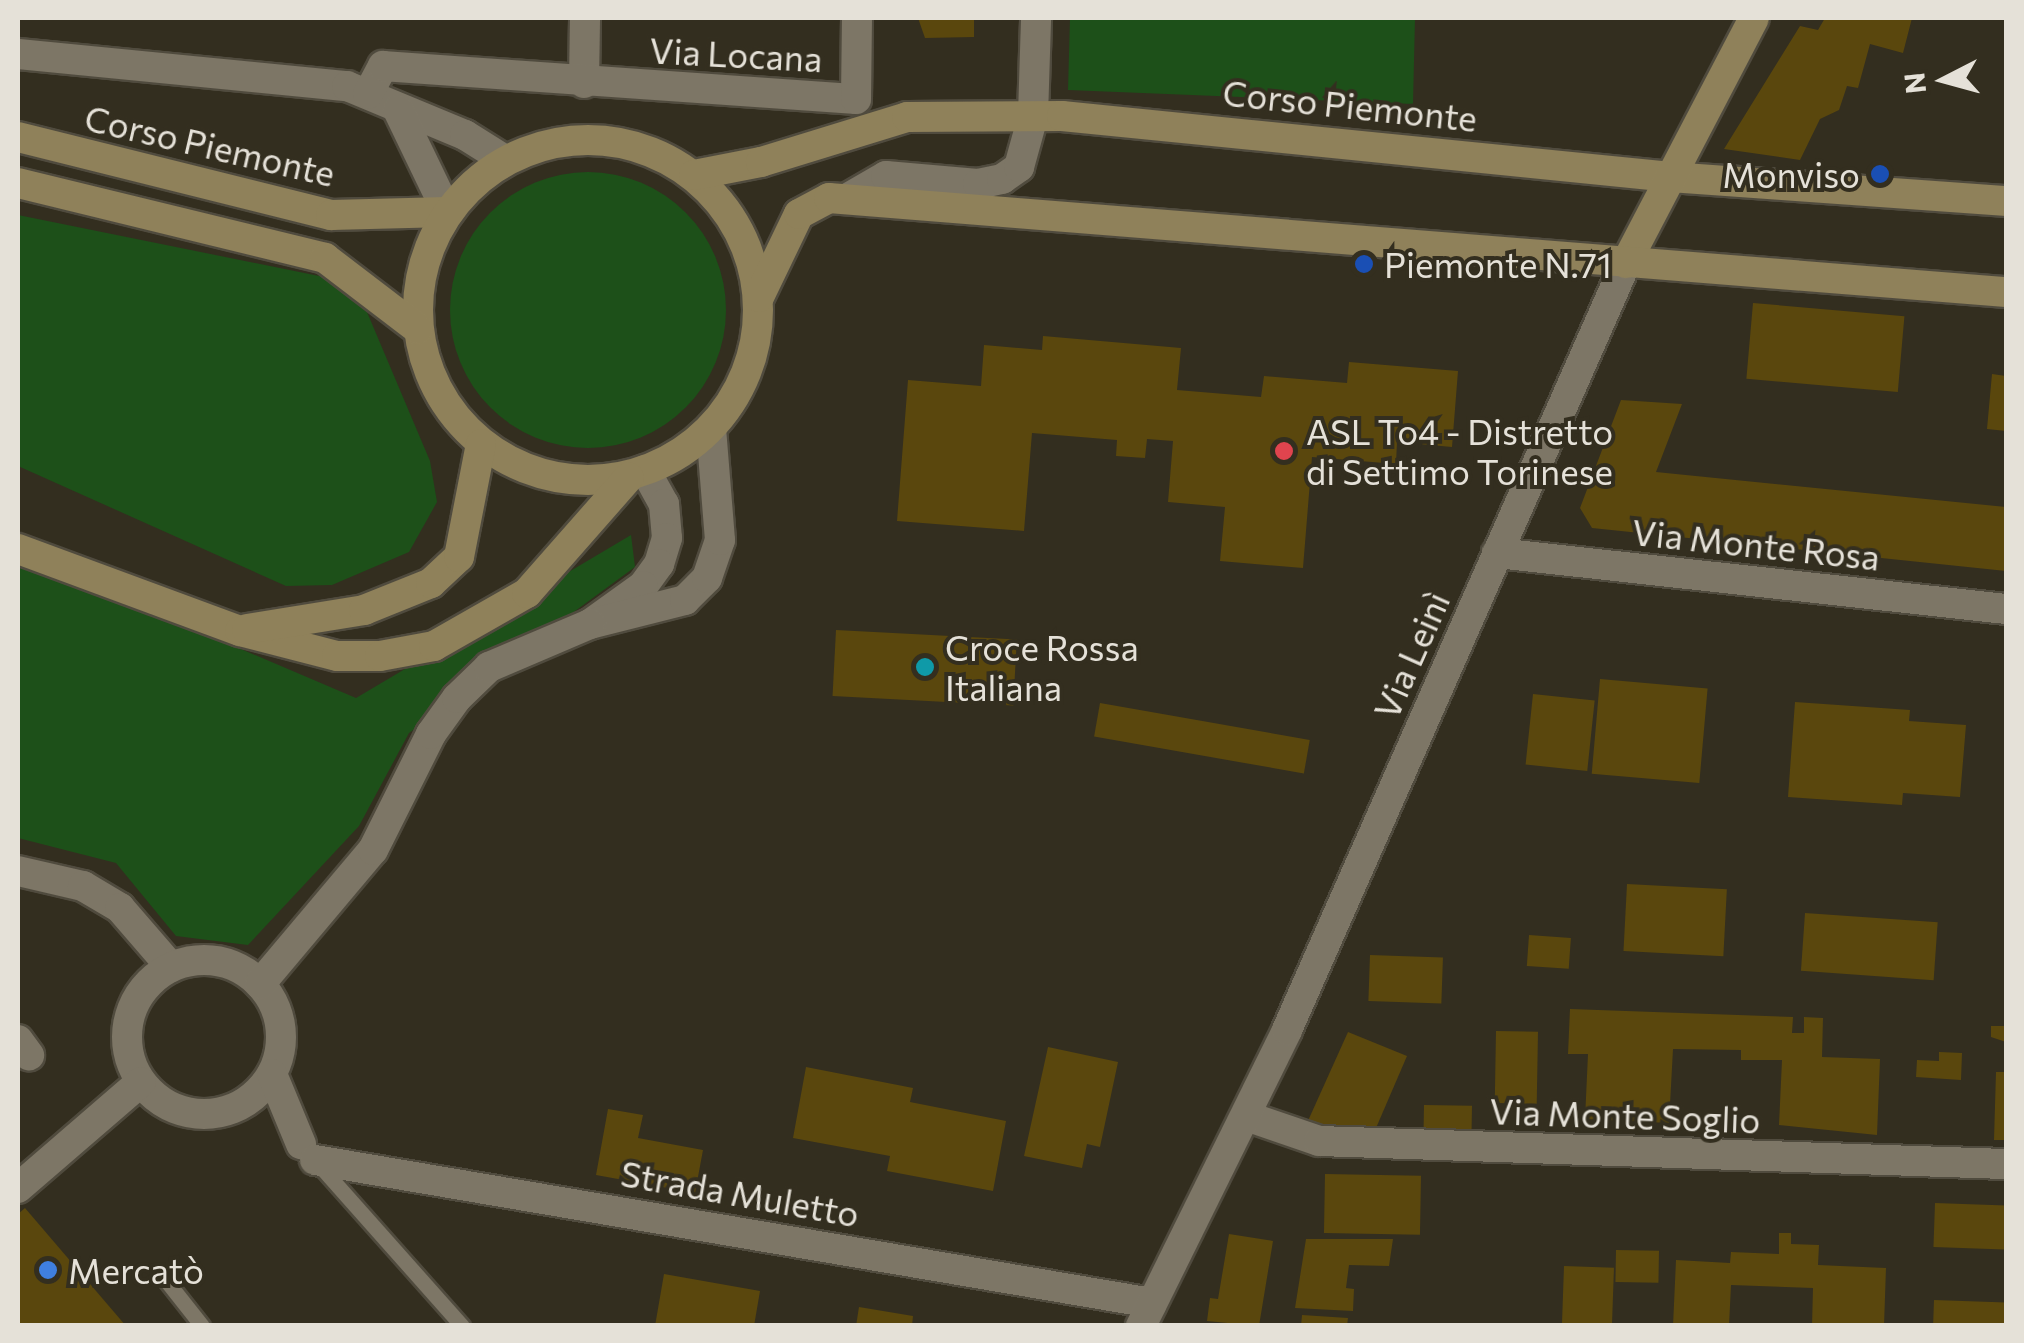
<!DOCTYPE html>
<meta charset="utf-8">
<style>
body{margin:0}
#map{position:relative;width:2024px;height:1343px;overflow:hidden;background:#332e1f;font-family:Commissioner,sans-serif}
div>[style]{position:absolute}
.green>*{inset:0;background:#1d5019}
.round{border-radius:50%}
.building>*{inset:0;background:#5a470d;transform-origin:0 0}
.roads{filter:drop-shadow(2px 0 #504b3e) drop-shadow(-2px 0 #504b3e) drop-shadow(0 2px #504b3e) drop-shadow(0 -2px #504b3e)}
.lane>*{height:15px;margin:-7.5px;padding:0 7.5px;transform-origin:7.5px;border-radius:7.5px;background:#7d7666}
.street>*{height:30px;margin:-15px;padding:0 15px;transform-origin:15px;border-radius:15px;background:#7d7666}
.street>.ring{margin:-15px;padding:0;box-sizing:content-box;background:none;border:30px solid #7d7666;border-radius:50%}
.secondary>*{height:30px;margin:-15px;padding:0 15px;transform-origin:15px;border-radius:15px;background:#8f815a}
.secondary>.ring{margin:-15px;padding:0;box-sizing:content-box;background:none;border:30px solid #8f815a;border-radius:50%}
.dots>*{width:28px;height:28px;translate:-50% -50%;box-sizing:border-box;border:5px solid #332e1f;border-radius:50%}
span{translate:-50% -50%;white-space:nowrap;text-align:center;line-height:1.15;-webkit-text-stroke:8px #332e1f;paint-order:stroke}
.street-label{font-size:35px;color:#e5e1d8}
.poi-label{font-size:35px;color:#e5e1d8}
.right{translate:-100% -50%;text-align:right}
.left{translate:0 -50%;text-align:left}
.frame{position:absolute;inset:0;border:20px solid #e5e1d8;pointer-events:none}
.north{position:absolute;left:1894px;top:30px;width:100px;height:100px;-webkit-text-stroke:8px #332e1f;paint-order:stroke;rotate:264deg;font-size:28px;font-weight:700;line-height:40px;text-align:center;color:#e5e1d8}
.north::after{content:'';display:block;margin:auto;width:35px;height:45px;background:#e5e1d8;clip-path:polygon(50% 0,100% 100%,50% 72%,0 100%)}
</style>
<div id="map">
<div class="green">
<div style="clip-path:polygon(1070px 18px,1415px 18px,1413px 104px,1068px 90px)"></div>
<div class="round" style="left:450px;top:172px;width:276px;height:276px"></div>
<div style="clip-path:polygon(18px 215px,324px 277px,367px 312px,430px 461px,437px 502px,409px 552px,332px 585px,286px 586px,18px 466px)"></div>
<div style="clip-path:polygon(631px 535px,635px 567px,409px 733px,359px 826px,248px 945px,176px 936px,116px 863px,18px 838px,18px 554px,356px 698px)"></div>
</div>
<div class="building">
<div style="clip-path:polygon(918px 18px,974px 18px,974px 37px,925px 38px)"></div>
<div style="clip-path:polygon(1825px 18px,1912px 18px,1903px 53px,1870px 44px,1858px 88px,1847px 86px,1839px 110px,1820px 119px,1800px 160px,1724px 149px,1800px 26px,1818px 30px)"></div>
<div style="left:1753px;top:303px;width:152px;height:76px;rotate:5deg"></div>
<div style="clip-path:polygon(1043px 336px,1181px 348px,1177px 390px,1261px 397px,1264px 376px,1347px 383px,1349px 362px,1458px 371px,1452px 447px,1397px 442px,1396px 464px,1312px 457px,1303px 568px,1220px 561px,1225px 507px,1168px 502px,1173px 441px,1147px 439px,1145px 458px,1116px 456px,1117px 440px,1032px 433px,1024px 531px,897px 521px,908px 380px,981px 386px,984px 345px,1042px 350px)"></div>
<div style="clip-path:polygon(1992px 374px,2006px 376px,2006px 431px,1987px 429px)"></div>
<div style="clip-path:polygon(1621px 400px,1682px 404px,1656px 472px,2006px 507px,2006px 571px,1592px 528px,1580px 508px)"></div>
<div style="left:836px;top:630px;width:181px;height:66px;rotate:3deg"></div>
<div style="left:1600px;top:679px;width:108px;height:95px;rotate:5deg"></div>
<div style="left:1533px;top:694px;width:62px;height:71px;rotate:6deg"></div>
<div style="clip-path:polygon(1795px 702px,1910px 710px,1909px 721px,1966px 725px,1960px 797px,1903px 793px,1902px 805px,1788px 797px)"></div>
<div style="left:1100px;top:703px;width:213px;height:34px;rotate:10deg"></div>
<div style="left:1627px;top:884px;width:100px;height:67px;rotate:3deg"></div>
<div style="left:1805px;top:913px;width:133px;height:58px;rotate:4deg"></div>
<div style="left:1529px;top:935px;width:42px;height:31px;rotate:4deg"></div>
<div style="left:1370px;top:955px;width:73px;height:46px;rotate:2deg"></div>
<div style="clip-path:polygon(1570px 1009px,1793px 1017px,1792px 1033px,1804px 1033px,1804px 1017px,1823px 1018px,1822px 1057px,1880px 1059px,1877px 1135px,1779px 1125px,1782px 1060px,1741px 1060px,1741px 1050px,1673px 1049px,1669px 1123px,1585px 1119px,1588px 1054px,1568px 1054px)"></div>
<div style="clip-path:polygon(1991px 1026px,2006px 1026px,2006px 1042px,1991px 1037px)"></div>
<div style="left:1496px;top:1031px;width:42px;height:72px;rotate:1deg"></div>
<div style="clip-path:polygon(1348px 1032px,1407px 1056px,1373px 1135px,1337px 1135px,1307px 1123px)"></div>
<div style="clip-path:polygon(1048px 1047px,1118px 1062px,1100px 1147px,1087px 1144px,1082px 1168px,1024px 1156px)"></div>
<div style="clip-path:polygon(1939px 1052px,1962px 1053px,1961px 1080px,1916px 1077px,1917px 1060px,1939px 1061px)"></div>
<div style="clip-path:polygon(806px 1067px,913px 1088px,910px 1102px,1006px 1121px,993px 1191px,887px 1171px,890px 1156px,793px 1138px)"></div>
<div style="clip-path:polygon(1996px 1072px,2006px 1072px,2006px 1140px,1994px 1140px)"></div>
<div style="left:1424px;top:1105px;width:48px;height:33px;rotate:1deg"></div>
<div style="clip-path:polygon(608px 1109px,643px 1115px,638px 1138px,703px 1150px,695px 1193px,596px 1175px)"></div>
<div style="left:1325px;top:1174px;width:96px;height:59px;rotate:1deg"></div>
<div style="left:1935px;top:1203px;width:71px;height:44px;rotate:2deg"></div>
<div style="clip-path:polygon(25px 1208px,126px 1326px,18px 1326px,18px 1214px)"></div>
<div style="clip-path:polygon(1779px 1233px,1791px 1233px,1791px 1244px,1819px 1245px,1818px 1265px,1886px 1268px,1884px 1326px,1812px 1326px,1813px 1288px,1731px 1285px,1729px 1326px,1673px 1326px,1676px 1260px,1730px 1263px,1731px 1252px,1779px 1254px)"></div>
<div style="clip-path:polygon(1229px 1234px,1273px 1241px,1259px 1326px,1207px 1321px,1210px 1298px,1218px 1299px)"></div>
<div style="clip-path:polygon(1306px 1239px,1393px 1239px,1389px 1266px,1349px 1265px,1346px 1288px,1354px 1289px,1353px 1311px,1295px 1308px)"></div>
<div style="left:1616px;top:1250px;width:43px;height:32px;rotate:1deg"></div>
<div style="left:1564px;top:1266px;width:50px;height:59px;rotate:2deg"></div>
<div style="clip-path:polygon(664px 1274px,760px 1291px,754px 1326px,655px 1326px)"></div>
<div style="left:1934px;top:1300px;width:72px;height:26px;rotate:2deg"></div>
<div style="clip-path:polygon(859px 1307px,913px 1316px,912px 1326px,856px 1326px)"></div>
<div style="clip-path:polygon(1302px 1315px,1348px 1318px,1347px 1326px,1301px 1326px)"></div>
</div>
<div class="roads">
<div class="lane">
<div style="left:320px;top:1166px;width:214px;rotate:48.4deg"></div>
<div style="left:161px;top:1274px;width:66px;rotate:51.7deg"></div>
</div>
<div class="street">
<div style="left:18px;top:54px;width:331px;rotate:5.6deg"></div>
<div style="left:347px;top:86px;width:128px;rotate:22.6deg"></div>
<div style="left:465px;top:135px;width:47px;rotate:32deg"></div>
<div style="left:584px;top:83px;width:65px;rotate:-89.1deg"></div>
<div style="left:368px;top:94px;width:32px;rotate:-62deg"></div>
<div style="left:383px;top:66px;width:474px;rotate:4deg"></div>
<div style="left:856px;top:99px;width:81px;rotate:-89.3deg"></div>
<div style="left:398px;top:110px;width:113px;rotate:64.3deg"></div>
<div style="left:848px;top:198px;width:44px;rotate:-30.1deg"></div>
<div style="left:886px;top:176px;width:92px;rotate:5deg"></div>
<div style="left:978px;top:184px;width:25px;rotate:-12deg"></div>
<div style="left:1002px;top:179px;width:21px;rotate:-35deg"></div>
<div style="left:1019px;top:167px;width:53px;rotate:-74.6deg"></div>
<div style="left:1033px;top:116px;width:98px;rotate:-88.2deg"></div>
<div style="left:645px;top:470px;width:39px;rotate:61deg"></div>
<div style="left:664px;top:504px;width:34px;rotate:85deg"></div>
<div style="left:667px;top:538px;width:27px;rotate:107deg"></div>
<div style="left:659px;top:564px;width:27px;rotate:126deg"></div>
<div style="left:643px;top:586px;width:65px;rotate:144.4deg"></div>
<div style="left:590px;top:624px;width:98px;rotate:-14.2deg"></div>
<div style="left:685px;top:600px;width:31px;rotate:-45deg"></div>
<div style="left:707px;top:578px;width:40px;rotate:-71.1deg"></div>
<div style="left:720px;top:540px;width:111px;rotate:-94.6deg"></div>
<div style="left:1497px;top:553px;width:512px;rotate:6.28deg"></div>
<div style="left:18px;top:871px;width:67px;rotate:13deg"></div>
<div style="left:83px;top:886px;width:43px;rotate:30.7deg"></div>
<div style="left:120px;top:908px;width:78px;rotate:49.2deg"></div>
<div class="ring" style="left:127px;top:960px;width:124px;height:124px"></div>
<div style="left:260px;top:984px;width:175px;rotate:-49.9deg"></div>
<div style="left:373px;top:850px;width:130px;rotate:-63.4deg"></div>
<div style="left:431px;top:734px;width:44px;rotate:-54.2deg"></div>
<div style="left:457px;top:698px;width:45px;rotate:-44.1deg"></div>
<div style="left:489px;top:667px;width:110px;rotate:-23.1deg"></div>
<div style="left:18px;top:1040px;width:19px;rotate:54deg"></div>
<div style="left:272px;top:1074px;width:76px;rotate:67.5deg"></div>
<div style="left:1246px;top:1116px;width:77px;rotate:18.9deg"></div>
<div style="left:1319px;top:1141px;width:687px;rotate:1.92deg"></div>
<div style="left:315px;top:1160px;width:849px;rotate:9.7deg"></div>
<div style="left:18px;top:1188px;width:162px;rotate:-40.8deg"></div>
<div style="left:1141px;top:1326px;width:330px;rotate:-63.7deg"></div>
<div style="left:1287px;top:1030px;width:839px;rotate:-66.16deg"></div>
</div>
<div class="secondary">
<div style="left:18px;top:137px;width:323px;rotate:14deg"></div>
<div style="left:331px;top:215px;width:116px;rotate:-1.5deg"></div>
<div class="ring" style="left:418px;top:140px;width:310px;height:310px"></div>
<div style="left:694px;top:175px;width:68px;rotate:-11deg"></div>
<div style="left:761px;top:162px;width:153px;rotate:-17.1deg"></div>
<div style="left:907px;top:117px;width:155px;rotate:-0.4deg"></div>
<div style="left:1062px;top:116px;width:612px;rotate:5.72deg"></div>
<div style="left:1671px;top:177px;width:336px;rotate:4.1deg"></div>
<div style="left:18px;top:183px;width:316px;rotate:13.7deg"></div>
<div style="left:325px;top:258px;width:117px;rotate:37.4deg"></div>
<div style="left:1626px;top:263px;width:276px;rotate:-62.4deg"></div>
<div style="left:759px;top:297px;width:92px;rotate:-64.3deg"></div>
<div style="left:799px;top:214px;width:34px;rotate:-28deg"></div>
<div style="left:829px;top:198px;width:1181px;rotate:4.57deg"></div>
<div style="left:18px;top:549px;width:237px;rotate:20.3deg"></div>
<div style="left:240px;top:631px;width:100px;rotate:14.5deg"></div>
<div style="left:337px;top:656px;width:43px"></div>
<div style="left:380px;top:656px;width:55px;rotate:-10.5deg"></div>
<div style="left:434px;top:646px;width:107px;rotate:-29.7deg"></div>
<div style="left:527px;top:593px;width:154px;rotate:-48.7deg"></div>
<div style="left:247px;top:629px;width:119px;rotate:-9.2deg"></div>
<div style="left:364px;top:610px;width:72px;rotate:-21.9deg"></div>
<div style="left:431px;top:583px;width:38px;rotate:-43deg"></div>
<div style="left:459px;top:557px;width:115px;rotate:-79deg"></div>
</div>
</div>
<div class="dots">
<div style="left:1880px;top:174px;background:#1a4fb4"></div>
<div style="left:1364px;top:264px;background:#1a4fb4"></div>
<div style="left:1284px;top:451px;background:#e0444e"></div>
<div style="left:925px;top:667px;background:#0f9aa8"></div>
<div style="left:48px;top:1270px;background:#3f7fe0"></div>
</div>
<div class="street-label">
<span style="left:736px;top:54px;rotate:3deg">Via Locana</span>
<span style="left:1350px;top:105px;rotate:6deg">Corso Piemonte</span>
<span style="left:210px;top:145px;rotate:13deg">Corso Piemonte</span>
<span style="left:1756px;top:544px;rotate:6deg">Via Monte Rosa</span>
<span style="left:1411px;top:655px;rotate:-66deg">Via Leinì</span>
<span style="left:1625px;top:1115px;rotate:2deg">Via Monte Soglio</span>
<span style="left:740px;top:1193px;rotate:10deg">Strada Muletto</span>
</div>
<div class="poi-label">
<span class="right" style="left:1860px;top:174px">Monviso</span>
<span class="left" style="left:1384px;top:264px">Piemonte N.71</span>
<span class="left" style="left:1306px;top:451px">ASL To4 - Distretto<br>di Settimo Torinese</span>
<span class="left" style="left:945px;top:667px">Croce Rossa<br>Italiana</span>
<span class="left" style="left:68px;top:1270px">Mercatò</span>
</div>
<div class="frame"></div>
<div class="north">N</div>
</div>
